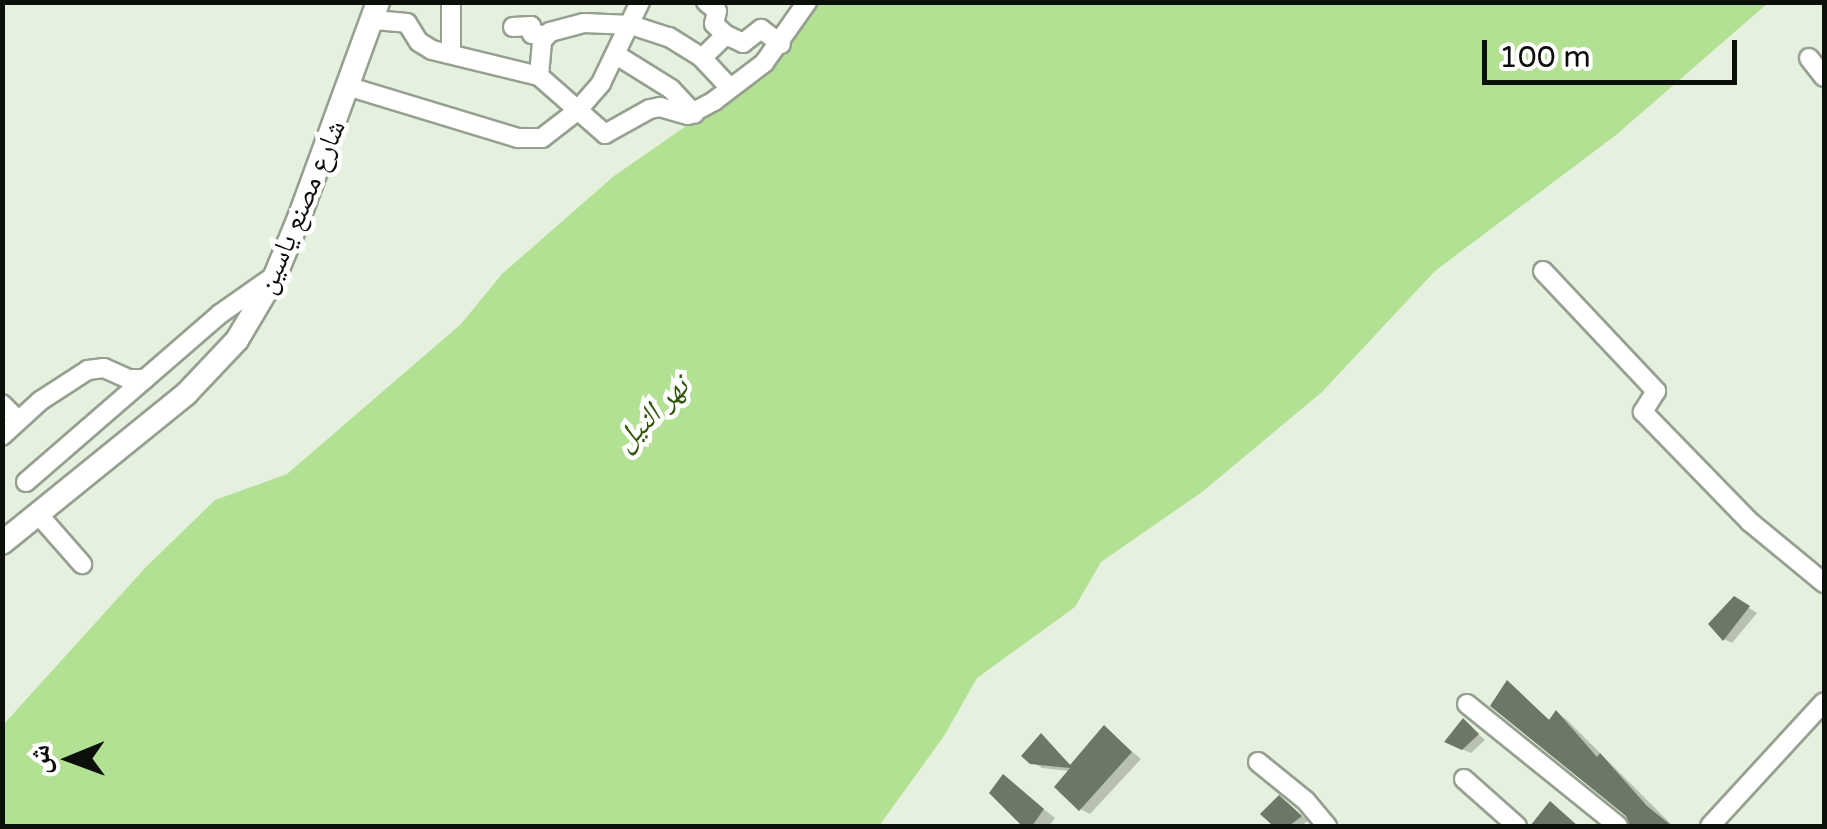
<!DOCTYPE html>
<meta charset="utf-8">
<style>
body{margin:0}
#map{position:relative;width:1827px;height:829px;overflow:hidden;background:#e5f1de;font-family:"Varela Round","Noto Naskh Arabic",sans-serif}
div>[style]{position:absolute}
.water>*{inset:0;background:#b2e194}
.shadow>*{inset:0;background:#0003}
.building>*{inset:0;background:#6d7767}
.roads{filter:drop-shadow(2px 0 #96a08f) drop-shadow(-2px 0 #96a08f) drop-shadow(0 2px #96a08f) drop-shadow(0 -2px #96a08f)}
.minor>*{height:18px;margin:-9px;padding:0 9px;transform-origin:9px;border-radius:9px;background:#fff}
.major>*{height:22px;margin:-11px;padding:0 11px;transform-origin:11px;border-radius:11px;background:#fff}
span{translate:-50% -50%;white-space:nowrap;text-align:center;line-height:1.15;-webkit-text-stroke:9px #fff;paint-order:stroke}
.street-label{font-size:28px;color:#0c100a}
.water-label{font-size:30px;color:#315807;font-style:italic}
.frame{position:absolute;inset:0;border:5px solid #0c100a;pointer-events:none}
.north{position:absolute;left:20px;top:709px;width:100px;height:100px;-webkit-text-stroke:8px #fff;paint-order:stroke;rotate:269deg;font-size:28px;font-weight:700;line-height:40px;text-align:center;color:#0c100a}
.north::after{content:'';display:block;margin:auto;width:35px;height:45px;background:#0c100a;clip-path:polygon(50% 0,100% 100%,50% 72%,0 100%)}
.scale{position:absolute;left:1482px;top:40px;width:255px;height:45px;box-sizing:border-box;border:5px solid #0c100a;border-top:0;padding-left:12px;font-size:30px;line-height:35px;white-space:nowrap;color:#0c100a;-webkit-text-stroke:8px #fff;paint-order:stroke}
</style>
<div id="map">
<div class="water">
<div style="clip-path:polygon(813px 3px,1768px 3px,1616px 135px,1435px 271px,1322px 392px,1202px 492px,1101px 562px,1075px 607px,977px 678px,944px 736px,879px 826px,3px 826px,3px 725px,146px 567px,215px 500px,287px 474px,461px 324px,502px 274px,614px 176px,751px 81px,792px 44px)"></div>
</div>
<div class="shadow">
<div style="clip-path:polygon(1735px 599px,1757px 613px,1732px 643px,1724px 639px)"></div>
<div style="clip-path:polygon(1507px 684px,1551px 721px,1557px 713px,1566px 719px,1673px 826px,1632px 826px,1633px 822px,1491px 704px)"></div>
<div style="clip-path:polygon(1464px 722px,1485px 740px,1471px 753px,1455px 746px)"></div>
<div style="clip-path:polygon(1104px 728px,1141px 759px,1090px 814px,1080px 809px,1070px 771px,1042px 768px,1031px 761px,1041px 736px,1072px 766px)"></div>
<div style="clip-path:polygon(1004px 778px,1055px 818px,1049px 826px,1026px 826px,993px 793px)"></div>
<div style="clip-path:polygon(1287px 802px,1308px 821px,1301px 826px,1277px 826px,1263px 814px)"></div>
</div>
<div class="building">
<div style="clip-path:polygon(1734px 596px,1750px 606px,1723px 641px,1708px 624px)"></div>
<div style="clip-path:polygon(1507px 680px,1549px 720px,1556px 710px,1597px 757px,1600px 753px,1647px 806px,1672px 826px,1630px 826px,1626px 816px,1490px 706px)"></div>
<div style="clip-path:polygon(1463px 718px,1479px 734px,1462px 750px,1444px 742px)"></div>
<div style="clip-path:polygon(1104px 725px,1132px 752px,1079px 811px,1054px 787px,1070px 768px,1030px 764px,1021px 756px,1041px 733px,1070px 765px)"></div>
<div style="clip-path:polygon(1003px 774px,1044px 809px,1032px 826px,1022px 826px,989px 793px)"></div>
<div style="clip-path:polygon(1279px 795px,1302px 816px,1289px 826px,1273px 826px,1260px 814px)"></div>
<div style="clip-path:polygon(1550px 801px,1578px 826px,1530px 826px)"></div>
</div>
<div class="roads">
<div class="minor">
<div style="left:451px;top:2px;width:52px;rotate:90deg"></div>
<div style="left:706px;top:2px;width:14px;rotate:39deg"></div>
<div style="left:717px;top:11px;width:13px;rotate:103deg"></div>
<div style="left:714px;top:24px;width:16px;rotate:43deg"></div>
<div style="left:374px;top:20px;width:33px;rotate:5deg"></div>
<div style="left:407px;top:23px;width:22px;rotate:58deg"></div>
<div style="left:419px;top:42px;width:15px;rotate:32deg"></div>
<div style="left:432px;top:50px;width:110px;rotate:13.7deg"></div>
<div style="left:539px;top:76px;width:88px;rotate:41.3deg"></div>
<div style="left:605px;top:134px;width:51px;rotate:-29.1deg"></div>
<div style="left:650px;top:109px;width:10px;rotate:-11deg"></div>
<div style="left:660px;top:107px;width:29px;rotate:16deg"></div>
<div style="left:688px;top:115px;width:30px;rotate:-28deg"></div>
<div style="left:714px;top:101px;width:63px;rotate:-37.2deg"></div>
<div style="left:764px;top:63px;width:75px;rotate:-54.8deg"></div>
<div style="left:513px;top:27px;width:18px;rotate:-3deg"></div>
<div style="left:531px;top:26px;width:8px;rotate:83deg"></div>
<div style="left:532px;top:34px;width:14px;rotate:4deg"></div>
<div style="left:618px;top:56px;width:62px;rotate:31.9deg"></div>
<div style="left:671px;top:89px;width:34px;rotate:47deg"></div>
<div style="left:702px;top:58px;width:33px;rotate:-44deg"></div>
<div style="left:726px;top:35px;width:19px;rotate:25deg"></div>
<div style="left:743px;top:43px;width:23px;rotate:-38deg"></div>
<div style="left:761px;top:29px;width:25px;rotate:37deg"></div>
<div style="left:1809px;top:58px;width:24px;rotate:52deg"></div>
<div style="left:539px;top:76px;width:35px;rotate:-85deg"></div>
<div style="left:542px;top:41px;width:12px;rotate:-48deg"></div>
<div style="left:550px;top:32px;width:35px;rotate:-15deg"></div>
<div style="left:584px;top:23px;width:47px;rotate:2.4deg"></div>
<div style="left:631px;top:25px;width:40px;rotate:18deg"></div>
<div style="left:669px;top:37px;width:39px;rotate:32deg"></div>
<div style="left:702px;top:58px;width:41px;rotate:47deg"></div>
<div style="left:350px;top:87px;width:176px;rotate:16.9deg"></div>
<div style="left:518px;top:138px;width:24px"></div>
<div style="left:542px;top:138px;width:44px;rotate:-37.6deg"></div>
<div style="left:577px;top:111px;width:37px;rotate:-49deg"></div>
<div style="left:601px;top:83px;width:90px;rotate:-64.3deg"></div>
<div style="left:1543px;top:271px;width:165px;rotate:46.7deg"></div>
<div style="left:1656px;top:391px;width:25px;rotate:122deg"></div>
<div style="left:1643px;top:412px;width:153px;rotate:45.8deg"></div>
<div style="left:1750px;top:522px;width:96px;rotate:39.5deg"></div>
<div style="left:2px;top:404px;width:23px;rotate:45deg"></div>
<div style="left:2px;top:436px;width:52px;rotate:-42.6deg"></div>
<div style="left:40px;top:401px;width:57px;rotate:-32.9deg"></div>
<div style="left:88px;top:370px;width:16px;rotate:-7deg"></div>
<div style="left:104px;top:368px;width:27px;rotate:24deg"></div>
<div style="left:129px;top:379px;width:16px"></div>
<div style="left:26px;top:482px;width:257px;rotate:-40.9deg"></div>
<div style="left:220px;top:314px;width:66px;rotate:-35.1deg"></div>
<div style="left:38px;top:514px;width:67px;rotate:48.7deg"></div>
<div style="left:1467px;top:704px;width:194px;rotate:38.9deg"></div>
<div style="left:1258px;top:762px;width:62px;rotate:39.1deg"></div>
<div style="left:1306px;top:801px;width:33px;rotate:50deg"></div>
<div style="left:1464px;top:779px;width:71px;rotate:41.6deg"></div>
<div style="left:1710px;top:826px;width:168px;rotate:-47.4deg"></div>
</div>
<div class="major">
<div style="left:2px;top:543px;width:237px;rotate:-39deg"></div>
<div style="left:186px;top:394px;width:74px;rotate:-46.6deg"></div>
<div style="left:237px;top:340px;width:74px;rotate:-59.3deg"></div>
<div style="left:275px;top:276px;width:63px;rotate:-67.5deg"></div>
<div style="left:299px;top:218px;width:230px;rotate:-69.9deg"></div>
</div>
</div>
<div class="street-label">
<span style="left:301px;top:207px;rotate:-67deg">شارع مصنع ياسين</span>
</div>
<div class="water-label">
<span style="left:652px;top:414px;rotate:-45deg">نهر النيل</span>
</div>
<div class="frame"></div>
<div class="north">ش</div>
<div class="scale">100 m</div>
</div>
